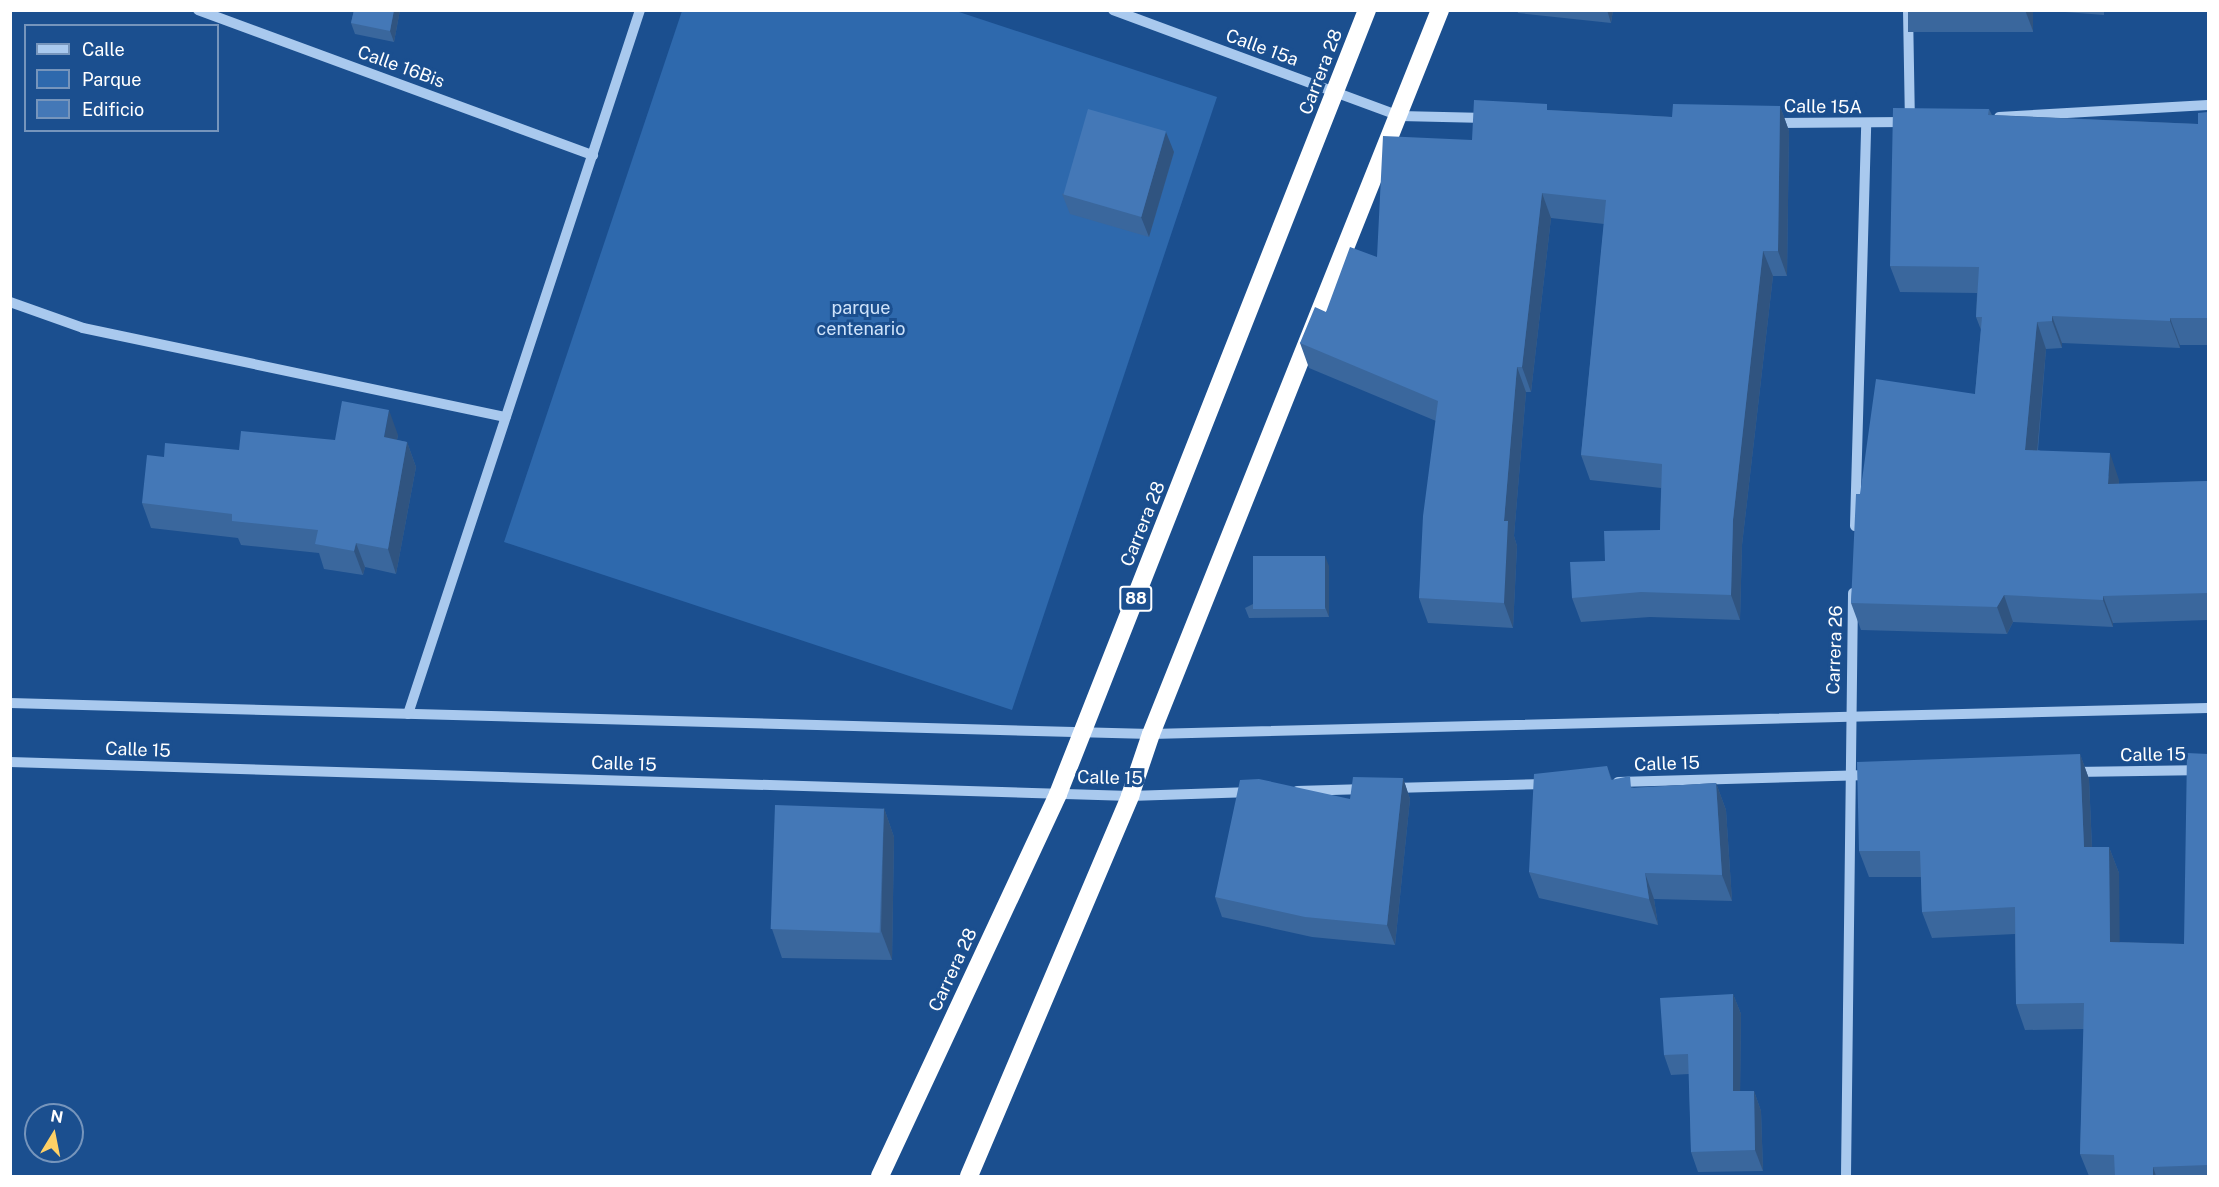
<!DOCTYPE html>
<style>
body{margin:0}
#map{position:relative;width:2219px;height:1187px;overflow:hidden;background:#1b4f8f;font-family:"Public Sans",sans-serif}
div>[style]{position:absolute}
.green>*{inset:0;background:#2e69ad}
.minor>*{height:10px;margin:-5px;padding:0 5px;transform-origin:5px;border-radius:5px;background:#a9c9ee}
.highway>*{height:18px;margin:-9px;padding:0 9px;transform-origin:9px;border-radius:9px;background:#fff}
.wall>*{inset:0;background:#3a679d;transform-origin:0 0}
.shaded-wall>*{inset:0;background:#305480}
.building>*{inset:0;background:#4478b7;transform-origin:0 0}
span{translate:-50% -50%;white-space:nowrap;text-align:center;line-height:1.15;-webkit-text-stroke:6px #1b4f8f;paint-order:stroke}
.shield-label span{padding:2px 4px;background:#1b4f8f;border:2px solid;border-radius:4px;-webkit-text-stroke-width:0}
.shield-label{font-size:16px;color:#fff;font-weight:700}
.street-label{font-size:18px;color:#fff}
.park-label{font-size:18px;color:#cfe3fa}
.frame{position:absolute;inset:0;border:12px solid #fff;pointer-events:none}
.legend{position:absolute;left:24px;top:24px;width:195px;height:108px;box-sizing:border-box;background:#1b4f8f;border:2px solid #7695bc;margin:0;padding:8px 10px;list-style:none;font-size:18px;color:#fff}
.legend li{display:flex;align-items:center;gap:12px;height:30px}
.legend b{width:30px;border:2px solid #7695bc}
.north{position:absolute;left:24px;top:1103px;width:60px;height:60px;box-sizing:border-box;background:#1b4f8f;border:2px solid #7695bc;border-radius:50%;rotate:10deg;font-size:16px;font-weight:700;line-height:24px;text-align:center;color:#fff}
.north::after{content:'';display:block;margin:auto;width:21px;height:27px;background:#ffd166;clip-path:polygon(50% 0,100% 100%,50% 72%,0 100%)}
</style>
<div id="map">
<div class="green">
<div style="clip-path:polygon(682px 11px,956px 11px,1217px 97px,1012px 710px,504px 542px)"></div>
</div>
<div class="minor">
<div style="left:198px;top:10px;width:421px;rotate:20.2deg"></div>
<div style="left:1113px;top:10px;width:306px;rotate:20.3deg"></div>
<div style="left:1400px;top:116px;width:86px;rotate:1.3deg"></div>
<div style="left:1908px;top:10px;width:111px;rotate:89deg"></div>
<div style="left:1999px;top:117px;width:209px;rotate:-3.3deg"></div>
<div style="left:1774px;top:123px;width:132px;rotate:-0.4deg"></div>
<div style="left:10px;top:302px;width:77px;rotate:19.6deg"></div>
<div style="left:83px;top:328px;width:432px;rotate:11.9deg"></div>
<div style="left:1855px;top:526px;width:401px;rotate:-88.4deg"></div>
<div style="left:10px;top:703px;width:1141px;rotate:1.56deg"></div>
<div style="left:1151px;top:734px;width:1057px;rotate:-1.41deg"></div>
<div style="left:408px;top:714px;width:741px;rotate:-71.76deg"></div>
<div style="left:10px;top:762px;width:1121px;rotate:1.74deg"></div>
<div style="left:1130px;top:796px;width:122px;rotate:-1.9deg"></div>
<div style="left:2074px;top:772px;width:134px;rotate:-0.9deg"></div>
<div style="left:1618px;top:782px;width:251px;rotate:-1.6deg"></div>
<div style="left:1393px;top:788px;width:153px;rotate:-1.5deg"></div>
<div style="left:1297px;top:791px;width:69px;rotate:-1.7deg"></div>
<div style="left:1846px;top:1176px;width:583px;rotate:-89.31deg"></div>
</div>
<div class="highway">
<div style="left:880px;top:1176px;width:421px;rotate:-65deg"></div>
<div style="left:1058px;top:794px;width:843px;rotate:-68.49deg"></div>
<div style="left:969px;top:1176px;width:413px;rotate:-67deg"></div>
<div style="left:1130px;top:796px;width:65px;rotate:-71.3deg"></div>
<div style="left:1151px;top:734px;width:780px;rotate:-68.24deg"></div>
</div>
<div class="wall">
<div style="clip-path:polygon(354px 10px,400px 10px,394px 42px,355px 34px,351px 23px)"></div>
<div style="clip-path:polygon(1517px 10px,1613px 10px,1611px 23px,1518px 13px)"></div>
<div style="left:1908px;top:10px;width:125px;height:22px"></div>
<div style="clip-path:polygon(2039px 10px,2104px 10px,2104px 15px)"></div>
<div style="clip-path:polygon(1780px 106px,1789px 131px,1787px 276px,1773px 276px,1742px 545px,1740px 620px,1650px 617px,1581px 622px,1572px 598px,1605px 561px,1660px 530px,1661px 488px,1590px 480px,1581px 455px,1604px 224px,1551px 218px,1531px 392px,1526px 392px,1514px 536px,1517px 546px,1513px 628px,1428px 623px,1419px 598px,1436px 421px,1309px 368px,1300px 343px,1326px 312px,1377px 257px,1472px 140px,1549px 110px,1672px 117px)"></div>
<div style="clip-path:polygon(1989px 109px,1992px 115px,2198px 124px,2208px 112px,2208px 345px,2180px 345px,2180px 348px,2062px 343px,2062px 348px,2046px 349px,2038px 450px,2119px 480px,2119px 484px,2208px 481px,2208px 620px,2113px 623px,2113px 627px,2013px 622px,2007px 634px,1861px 630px,1851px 603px,1860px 494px,1975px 394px,1981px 330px,1976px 317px,1977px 293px,1900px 292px,1890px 266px)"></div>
<div style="clip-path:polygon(1174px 152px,1149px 237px,1070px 214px,1062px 194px)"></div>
<div style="clip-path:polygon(398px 435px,397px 440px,407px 442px,416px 467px,396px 574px,365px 567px,363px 575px,324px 569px,319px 553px,241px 545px,238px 538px,151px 528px,142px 503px,164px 457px,239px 450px,335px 440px)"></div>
<div style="clip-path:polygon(1329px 566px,1329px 617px,1249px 618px,1245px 608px)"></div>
<div style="clip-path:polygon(2080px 754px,2089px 779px,2092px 847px,2109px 847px,2119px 873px,2119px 942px,2184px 944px,2208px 754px,2208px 1176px,2089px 1176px,2080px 1154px,2084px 1029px,2025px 1030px,2016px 1004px,2015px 934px,1932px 938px,1922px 912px,1921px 877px,1869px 877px,1859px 851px)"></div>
<div style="clip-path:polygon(1607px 766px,1612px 780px,1634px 788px,1716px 783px,1726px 810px,1732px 901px,1654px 899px,1658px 925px,1539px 898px,1529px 872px)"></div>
<div style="clip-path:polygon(1403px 778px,1410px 799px,1395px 945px,1312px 937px,1222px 917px,1215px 897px,1350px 799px)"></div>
<div style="clip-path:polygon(884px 808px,894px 837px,892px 960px,782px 958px,772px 929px)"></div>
<div style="clip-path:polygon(1733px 994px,1741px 1014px,1740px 1091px,1754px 1091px,1761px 1111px,1763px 1171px,1698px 1172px,1691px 1152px,1689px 1074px,1671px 1075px,1664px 1055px)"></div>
</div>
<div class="shaded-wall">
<div style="clip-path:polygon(394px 10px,400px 10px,394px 42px,390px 31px)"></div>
<div style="clip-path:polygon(1607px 10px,1613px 10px,1611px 23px)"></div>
<div style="clip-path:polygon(2025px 10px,2033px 10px,2033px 31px)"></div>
<div style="clip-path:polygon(1780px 106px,1789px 131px,1787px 276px,1778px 251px)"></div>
<div style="clip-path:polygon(1166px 132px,1174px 152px,1149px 237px,1141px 217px)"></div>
<div style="clip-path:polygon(1542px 193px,1551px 218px,1531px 392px,1522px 367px)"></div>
<div style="clip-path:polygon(1763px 251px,1773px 276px,1742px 545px,1740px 620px,1731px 595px,1733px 520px)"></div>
<div style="clip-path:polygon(2052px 316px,2062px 343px,2062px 348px,2052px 321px)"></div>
<div style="clip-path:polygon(2170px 318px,2180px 345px,2180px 348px,2170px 321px)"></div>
<div style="clip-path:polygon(2037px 322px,2046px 349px,2035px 476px,2025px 450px)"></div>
<div style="clip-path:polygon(1517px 367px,1526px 392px,1514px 536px,1517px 546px,1513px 628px,1504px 603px,1504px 521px)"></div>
<div style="clip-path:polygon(389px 410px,398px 435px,393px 462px,384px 437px)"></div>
<div style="clip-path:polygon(407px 442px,416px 467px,396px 574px,388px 549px)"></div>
<div style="clip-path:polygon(2110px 453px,2119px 480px,2118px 511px,2108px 484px)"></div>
<div style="clip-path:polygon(356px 543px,365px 567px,363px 575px,354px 551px)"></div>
<div style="clip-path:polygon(1325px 556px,1329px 566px,1329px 617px,1325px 607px)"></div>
<div style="clip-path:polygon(2004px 595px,2013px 622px,2007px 634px,1997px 607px)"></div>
<div style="clip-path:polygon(2103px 596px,2113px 623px,2113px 627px,2103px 600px)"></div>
<div style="clip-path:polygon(2080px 754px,2089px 779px,2093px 873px,2084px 847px)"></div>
<div style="clip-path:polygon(1403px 778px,1410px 799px,1395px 945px,1387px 925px)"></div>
<div style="clip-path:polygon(1716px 783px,1726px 810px,1732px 901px,1722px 875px)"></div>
<div style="clip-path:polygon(884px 808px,894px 837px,892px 960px,881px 931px)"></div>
<div style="clip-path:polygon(2109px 847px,2119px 873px,2120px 968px,2110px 942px)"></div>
<div style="clip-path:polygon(1645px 873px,1654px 899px,1658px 925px,1649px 899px)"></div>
<div style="clip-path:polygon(1733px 994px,1741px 1014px,1740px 1111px,1733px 1091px)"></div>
<div style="clip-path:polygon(1754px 1091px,1761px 1111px,1763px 1171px,1755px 1150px)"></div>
<div style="clip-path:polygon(2153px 1167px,2156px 1176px,2153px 1176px)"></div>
</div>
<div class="building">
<div style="clip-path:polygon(354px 10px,394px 10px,390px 31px,351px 23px)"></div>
<div style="clip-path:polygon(1474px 100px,1547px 104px,1547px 110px,1672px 117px,1673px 104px,1780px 106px,1778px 251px,1763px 251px,1733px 520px,1731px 595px,1641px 592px,1572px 598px,1570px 562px,1605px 561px,1604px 531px,1660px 530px,1662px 464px,1581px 455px,1606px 200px,1542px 193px,1522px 367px,1517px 367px,1504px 521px,1508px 521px,1504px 603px,1419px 598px,1423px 516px,1438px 401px,1300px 343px,1315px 307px,1326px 312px,1350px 247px,1377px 257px,1383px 136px,1472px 140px)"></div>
<div style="clip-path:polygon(1893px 108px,1989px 109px,1988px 115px,2198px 124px,2198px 113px,2208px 112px,2208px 318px,2170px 318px,2170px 321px,2052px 316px,2052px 321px,2037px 322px,2025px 450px,2110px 453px,2108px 484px,2208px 481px,2208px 593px,2103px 596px,2103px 600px,2004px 595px,1997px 607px,1851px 603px,1856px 494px,1860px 494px,1876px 379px,1975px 394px,1982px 317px,1976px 317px,1979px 267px,1890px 266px)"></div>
<div style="left:1088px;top:109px;width:81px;height:89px;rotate:16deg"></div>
<div style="clip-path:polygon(342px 401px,389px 410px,384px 437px,407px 442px,388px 549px,356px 543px,354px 551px,315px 544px,318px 530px,232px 521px,232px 514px,142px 503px,147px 455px,164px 457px,165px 443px,239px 450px,241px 431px,335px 440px)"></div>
<div style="left:1253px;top:556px;width:72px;height:53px"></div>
<div style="clip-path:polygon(2187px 753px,2208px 754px,2208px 1165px,2153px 1167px,2153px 1176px,2115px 1176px,2114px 1155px,2080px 1154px,2084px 1003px,2016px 1004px,2015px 907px,1922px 912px,1920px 851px,1859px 851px,1857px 762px,2080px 754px,2084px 847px,2109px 847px,2110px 942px,2184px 944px)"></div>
<div style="clip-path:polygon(1607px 766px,1611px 780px,1630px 776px,1631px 788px,1716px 783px,1722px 875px,1645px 873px,1649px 899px,1529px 872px,1534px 774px)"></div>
<div style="clip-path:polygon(1353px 777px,1403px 778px,1387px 925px,1305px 917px,1215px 897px,1240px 780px,1259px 779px,1350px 799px)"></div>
<div style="left:775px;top:805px;width:109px;height:124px;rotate:2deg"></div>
<div style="clip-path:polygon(1733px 994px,1733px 1091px,1754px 1091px,1755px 1150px,1691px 1152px,1688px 1054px,1664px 1055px,1660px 998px)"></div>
</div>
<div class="shield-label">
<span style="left:1136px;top:599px">88</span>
</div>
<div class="street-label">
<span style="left:1262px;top:48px;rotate:20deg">Calle 15a</span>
<span style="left:401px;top:67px;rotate:20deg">Calle 16Bis</span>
<span style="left:1321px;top:72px;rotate:-69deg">Carrera 28</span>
<span style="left:1823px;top:107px;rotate:1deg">Calle 15A</span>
<span style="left:1143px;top:524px;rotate:-68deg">Carrera 28</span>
<span style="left:1835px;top:650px;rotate:-88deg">Carrera 26</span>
<span style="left:138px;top:750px;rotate:2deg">Calle 15</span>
<span style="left:2153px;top:755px;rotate:-1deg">Calle 15</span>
<span style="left:624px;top:764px;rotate:2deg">Calle 15</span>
<span style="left:1667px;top:764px;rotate:-2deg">Calle 15</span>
<span style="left:1110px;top:778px;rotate:1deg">Calle 15</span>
<span style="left:953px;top:970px;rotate:-65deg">Carrera 28</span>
</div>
<div class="park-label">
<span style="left:861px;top:319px">parque<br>centenario</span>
</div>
<div class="frame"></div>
<ul class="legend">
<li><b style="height:8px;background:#a9c9ee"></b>Calle</li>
<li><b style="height:16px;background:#2e69ad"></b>Parque</li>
<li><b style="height:16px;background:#4478b7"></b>Edificio</li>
</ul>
<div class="north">N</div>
</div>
